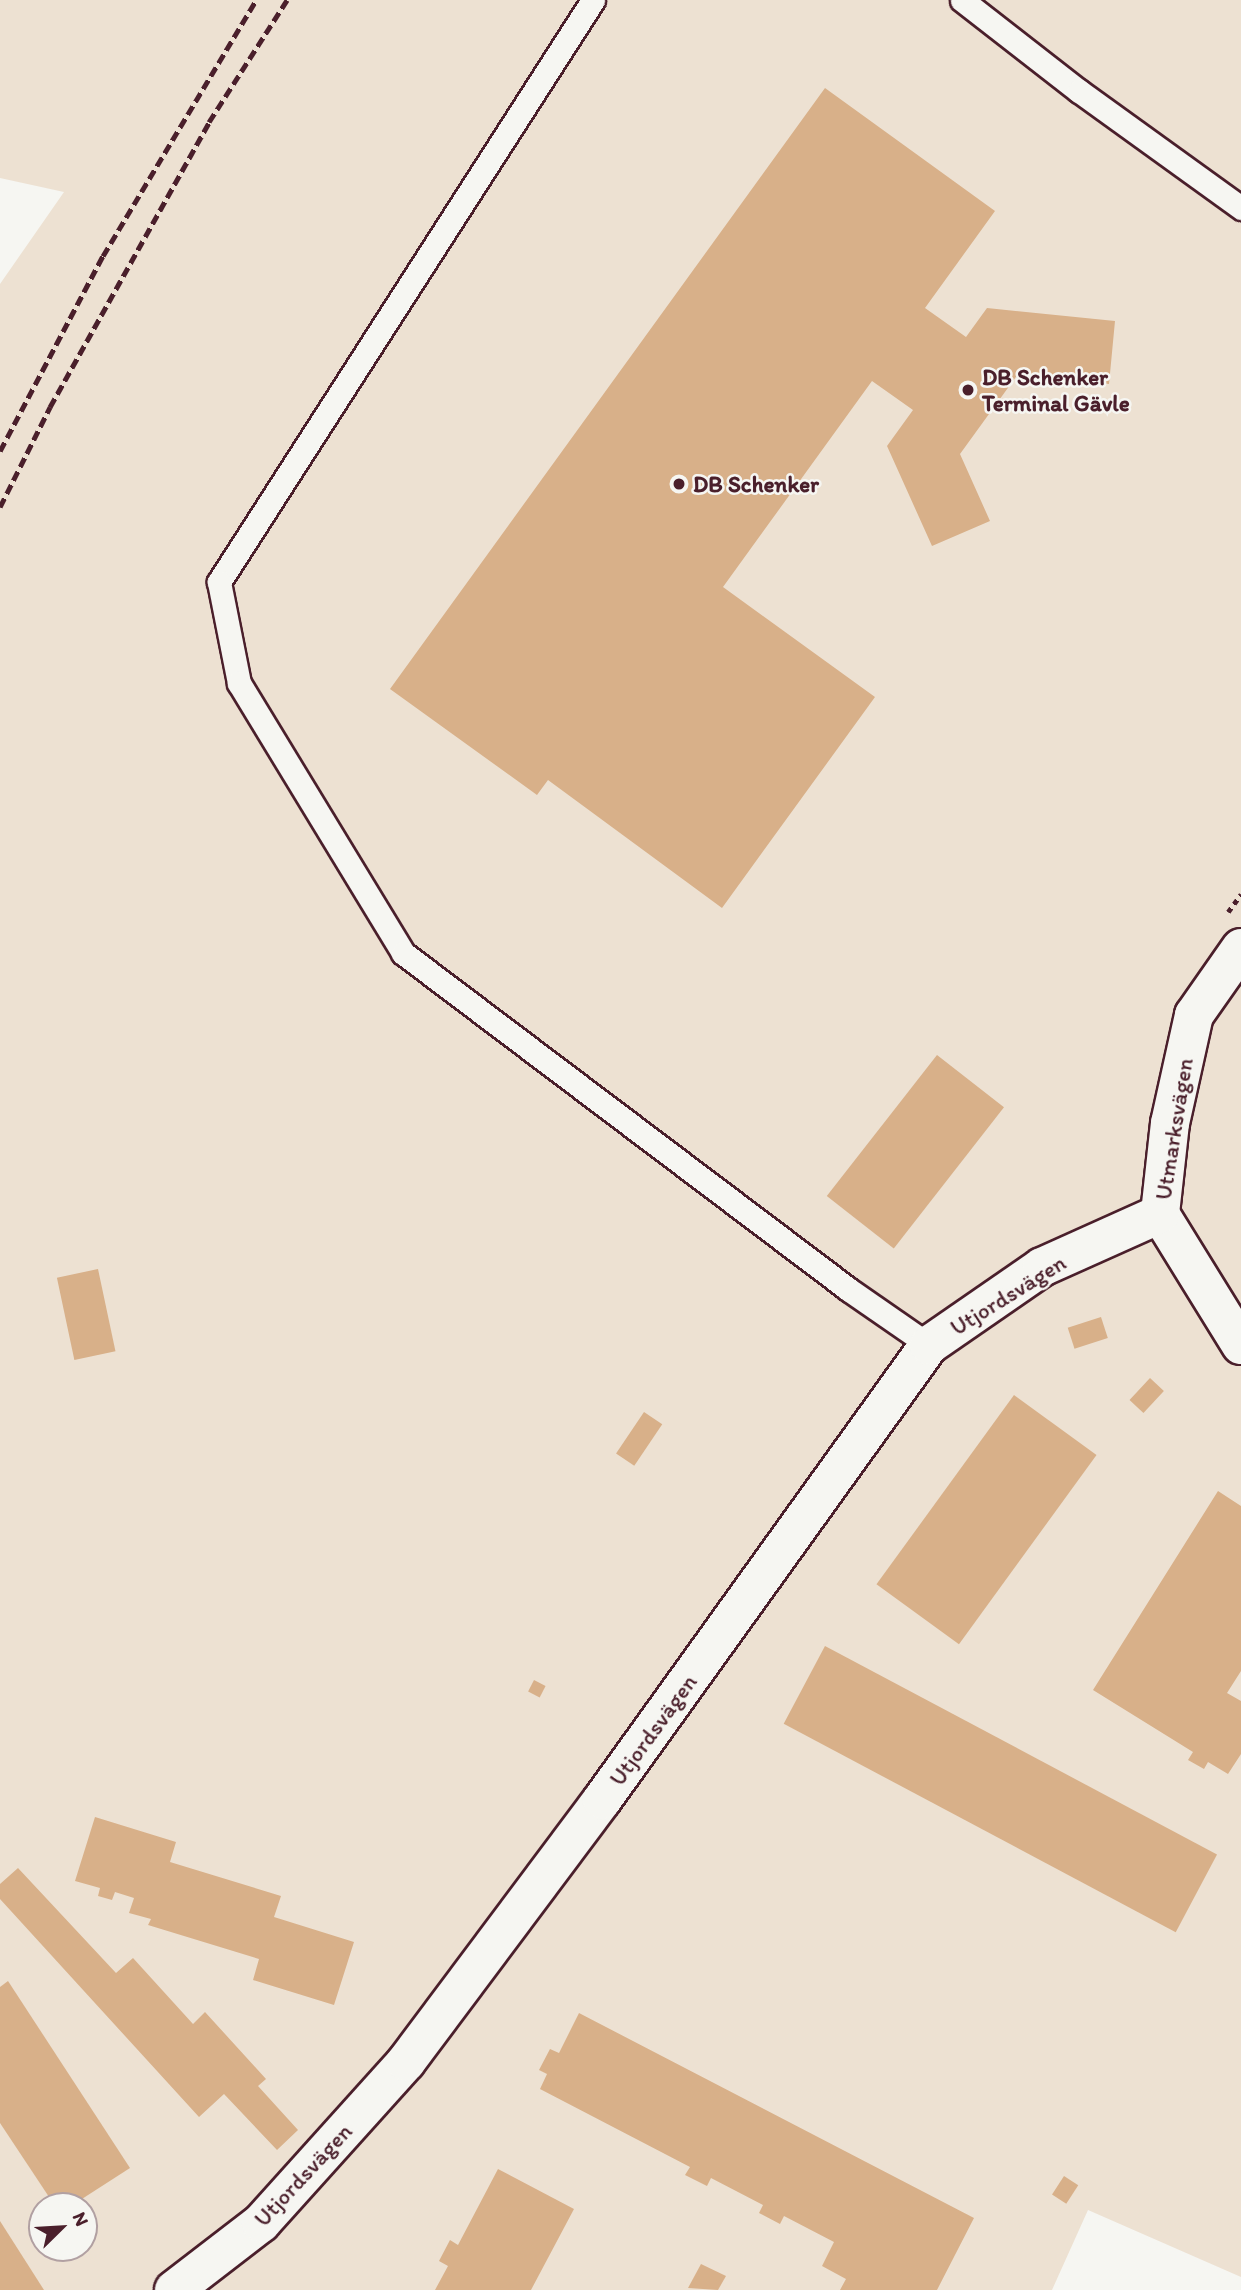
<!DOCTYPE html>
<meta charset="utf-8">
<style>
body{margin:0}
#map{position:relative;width:1241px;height:2290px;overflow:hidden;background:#f6f6f2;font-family:Itim,sans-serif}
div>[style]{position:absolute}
.built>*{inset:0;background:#ede1d2}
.building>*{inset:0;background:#d8b089;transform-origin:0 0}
.path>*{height:4.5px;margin-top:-2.25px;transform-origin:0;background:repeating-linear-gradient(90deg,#4a1f2b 0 5px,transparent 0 10px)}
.roads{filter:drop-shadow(2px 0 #4a1f2b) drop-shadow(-2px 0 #4a1f2b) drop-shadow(0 2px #4a1f2b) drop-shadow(0 -2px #4a1f2b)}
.lane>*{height:23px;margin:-11.5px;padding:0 11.5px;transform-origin:11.5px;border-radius:11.5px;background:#f6f6f2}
.street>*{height:38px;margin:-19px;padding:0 19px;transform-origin:19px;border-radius:19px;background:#f6f6f2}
.rail>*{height:5px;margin-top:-2.5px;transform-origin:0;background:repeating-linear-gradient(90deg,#4a1f2b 0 10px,transparent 0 15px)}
.dots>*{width:19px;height:19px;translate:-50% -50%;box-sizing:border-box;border:4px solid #f6f6f2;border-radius:50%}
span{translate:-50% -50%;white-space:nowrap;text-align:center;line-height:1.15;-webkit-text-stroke:5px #f6f6f2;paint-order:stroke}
.poi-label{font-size:23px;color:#4a1f2b;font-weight:700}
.left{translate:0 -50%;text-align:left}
.street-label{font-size:23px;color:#4a1f2b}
.north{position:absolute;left:28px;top:2192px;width:70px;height:70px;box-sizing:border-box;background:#f6f6f2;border:2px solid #b1a0a2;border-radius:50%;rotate:66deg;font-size:19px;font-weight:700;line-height:28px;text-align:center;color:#4a1f2b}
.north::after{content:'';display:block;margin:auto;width:24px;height:32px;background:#4a1f2b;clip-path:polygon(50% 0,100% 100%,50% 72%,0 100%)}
</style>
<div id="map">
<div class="built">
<div style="clip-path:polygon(evenodd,0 0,1241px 0,1241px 2277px,1088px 2210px,1052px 2290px,0 2290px,0 284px,64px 192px,0 178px,0 0,42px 2206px,84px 2206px,84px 2248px,42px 2248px,42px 2206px)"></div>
</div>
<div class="building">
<div style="clip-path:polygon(825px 88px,995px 211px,925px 308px,966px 337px,987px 308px,1115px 321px,1109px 384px,1018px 374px,960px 454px,990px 521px,932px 546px,887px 446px,913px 410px,872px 381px,723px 587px,875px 697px,722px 908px,548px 780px,537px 795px,390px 689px)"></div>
<div style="left:937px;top:1055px;width:85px;height:179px;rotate:38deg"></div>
<div style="left:98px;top:1269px;width:84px;height:42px;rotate:78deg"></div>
<div style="left:1101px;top:1317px;width:22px;height:35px;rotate:72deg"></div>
<div style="left:1150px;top:1378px;width:19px;height:30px;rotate:43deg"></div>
<div style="left:1014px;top:1395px;width:102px;height:234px;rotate:36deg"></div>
<div style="left:644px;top:1412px;width:22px;height:50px;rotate:34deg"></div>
<div style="clip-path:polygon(1218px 1491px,1241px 1506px,1241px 1671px,1227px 1693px,1241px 1701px,1241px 1754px,1228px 1774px,1208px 1762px,1204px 1769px,1188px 1760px,1193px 1752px,1093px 1690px)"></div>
<div style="left:825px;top:1646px;width:444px;height:88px;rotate:28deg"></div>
<div style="left:534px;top:1680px;width:13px;height:13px;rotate:27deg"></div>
<div style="clip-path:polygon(95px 1817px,176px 1842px,170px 1862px,281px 1896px,274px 1917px,354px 1942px,334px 2005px,253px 1980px,259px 1959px,148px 1925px,151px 1919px,129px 1913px,134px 1898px,115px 1892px,112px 1900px,98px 1896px,100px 1888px,75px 1881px)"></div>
<div style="clip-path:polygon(18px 1868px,116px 1973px,133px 1958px,193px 2024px,205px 2012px,266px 2079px,258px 2086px,298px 2130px,277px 2150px,224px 2094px,199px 2117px,0 1899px,0 1884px)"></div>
<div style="clip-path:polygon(8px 1981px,130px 2168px,71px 2206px,55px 2206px,0 2123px,0 1987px)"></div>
<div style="clip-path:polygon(579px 2013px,974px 2218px,937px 2290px,840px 2290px,846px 2279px,822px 2266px,834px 2242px,784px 2216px,780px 2224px,759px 2213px,763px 2205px,711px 2178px,707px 2186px,685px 2175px,690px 2167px,540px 2089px,547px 2074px,539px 2070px,550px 2049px,559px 2053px)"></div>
<div style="clip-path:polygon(498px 2169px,574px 2209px,531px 2290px,435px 2290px,448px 2266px,439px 2261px,450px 2240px,458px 2245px)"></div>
<div style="left:1064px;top:2176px;width:17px;height:22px;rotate:33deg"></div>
<div style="clip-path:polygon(0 2221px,44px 2290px,0 2290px)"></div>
<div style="clip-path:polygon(701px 2264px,726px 2276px,718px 2290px,688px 2288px)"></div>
</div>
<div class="path">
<div style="left:1228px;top:912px;width:22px;rotate:-54deg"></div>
</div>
<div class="roads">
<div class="lane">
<div style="left:593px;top:0;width:692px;rotate:122.73deg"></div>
<div style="left:219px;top:582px;width:103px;rotate:78.8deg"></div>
<div style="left:239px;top:683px;width:316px;rotate:58.7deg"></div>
<div style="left:403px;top:953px;width:558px;rotate:37.05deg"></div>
<div style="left:848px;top:1289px;width:98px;rotate:34.7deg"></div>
<div style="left:962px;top:0;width:148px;rotate:37.9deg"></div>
<div style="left:1079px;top:91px;width:200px;rotate:35.8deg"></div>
</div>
<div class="street">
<div style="left:1241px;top:948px;width:82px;rotate:125deg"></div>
<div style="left:1194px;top:1015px;width:111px;rotate:102.5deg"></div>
<div style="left:1170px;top:1123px;width:92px;rotate:96.3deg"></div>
<div style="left:1160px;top:1214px;width:154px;rotate:58.3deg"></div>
<div style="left:174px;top:2290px;width:110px;rotate:-37.6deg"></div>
<div style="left:261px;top:2223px;width:217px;rotate:-48deg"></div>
<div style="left:406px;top:2062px;width:327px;rotate:-53.2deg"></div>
<div style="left:602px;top:1800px;width:560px;rotate:-54.3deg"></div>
<div style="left:929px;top:1345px;width:137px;rotate:-34.6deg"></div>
<div style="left:1042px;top:1267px;width:129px;rotate:-24.2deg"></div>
</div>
</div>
<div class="rail">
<div style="left:0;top:451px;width:221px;rotate:-62.2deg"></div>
<div style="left:103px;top:256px;width:298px;rotate:-59.1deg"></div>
<div style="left:0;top:507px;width:112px;rotate:-63.4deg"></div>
<div style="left:50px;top:407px;width:326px;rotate:-60.8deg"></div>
<div style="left:209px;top:122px;width:145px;rotate:-57.4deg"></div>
</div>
<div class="dots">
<div style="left:968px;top:390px;background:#4a1f2b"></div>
<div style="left:679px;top:484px;background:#4a1f2b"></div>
</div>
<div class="poi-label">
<span class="left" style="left:982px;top:390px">DB Schenker<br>Terminal Gävle</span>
<span class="left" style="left:693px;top:484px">DB Schenker</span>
</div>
<div class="street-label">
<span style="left:1174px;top:1129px;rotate:-81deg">Utmarksvägen</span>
<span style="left:1008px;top:1295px;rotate:-32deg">Utjordsvägen</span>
<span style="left:653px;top:1730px;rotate:-54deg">Utjordsvägen</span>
<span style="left:303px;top:2175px;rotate:-47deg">Utjordsvägen</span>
</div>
<div class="north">N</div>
</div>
